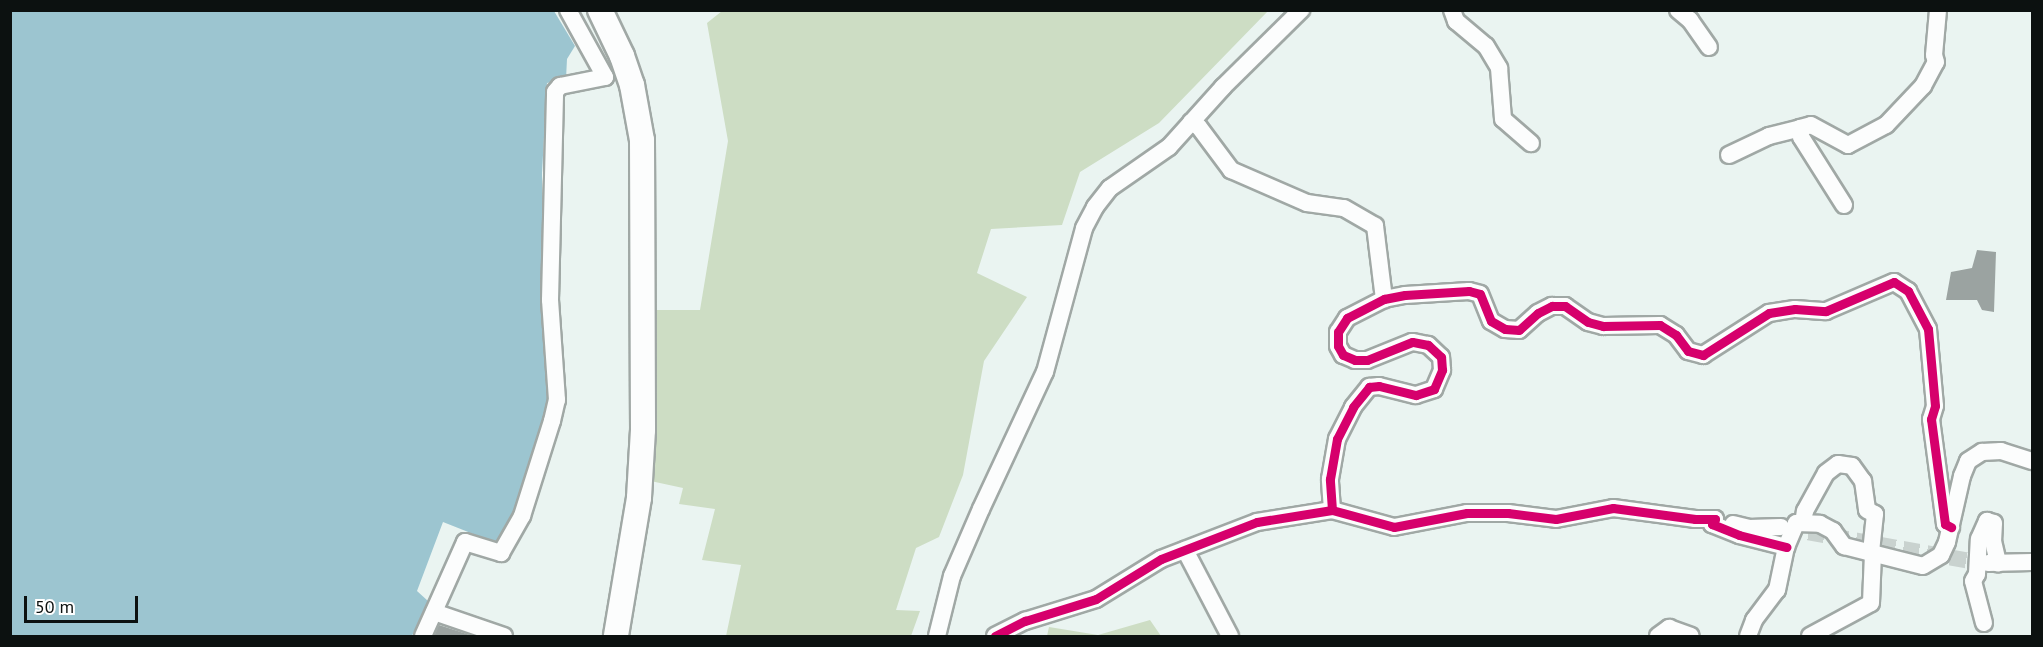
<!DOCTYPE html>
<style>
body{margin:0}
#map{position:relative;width:2043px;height:647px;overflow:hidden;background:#eaf4f1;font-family:"PT Sans",sans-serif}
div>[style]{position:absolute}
.forest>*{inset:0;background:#cdddc4}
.water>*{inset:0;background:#9cc5d0}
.building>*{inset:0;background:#9ba3a1}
.street-tunnel>*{height:16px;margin-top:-8px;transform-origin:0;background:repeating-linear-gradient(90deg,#c9d2cf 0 16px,transparent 0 24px)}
.roads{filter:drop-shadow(2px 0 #a0a8a5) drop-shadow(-2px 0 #a0a8a5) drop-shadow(0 2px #a0a8a5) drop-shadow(0 -2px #a0a8a5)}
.street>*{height:16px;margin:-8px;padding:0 8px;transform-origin:8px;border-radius:8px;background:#fcfdfd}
.secondary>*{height:24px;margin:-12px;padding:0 12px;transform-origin:12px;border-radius:12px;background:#fcfdfd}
.cycleway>*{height:9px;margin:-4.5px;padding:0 4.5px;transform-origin:4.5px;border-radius:4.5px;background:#d6006c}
span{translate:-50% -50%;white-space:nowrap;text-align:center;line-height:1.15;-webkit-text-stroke:4.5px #fff;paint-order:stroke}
.frame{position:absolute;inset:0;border:12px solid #0c1110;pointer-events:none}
.scale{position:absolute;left:24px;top:596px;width:114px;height:27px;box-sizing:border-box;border:3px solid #0c1110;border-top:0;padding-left:8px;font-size:18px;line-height:21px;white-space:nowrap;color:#0c1110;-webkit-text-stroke:4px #fff;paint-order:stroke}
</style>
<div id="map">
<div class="forest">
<div style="clip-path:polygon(722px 11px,1268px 11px,1159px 123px,1080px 172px,1062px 225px,991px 229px,977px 273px,1027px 297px,984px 361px,963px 475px,939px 537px,916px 548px,896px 610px,920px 611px,911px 636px,726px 636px,741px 565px,702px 560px,715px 509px,679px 504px,683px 488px,646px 480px,648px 310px,700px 310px,728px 141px,707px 23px)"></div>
<div style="clip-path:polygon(1150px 620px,1161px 636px,1047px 636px,1049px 627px,1098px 635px)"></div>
</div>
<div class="water">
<div style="clip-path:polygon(10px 11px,554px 11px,575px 46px,567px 59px,566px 79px,547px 83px,542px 173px,543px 297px,550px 406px,518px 503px,496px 543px,443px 522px,417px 591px,428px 601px,412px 636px,11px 636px)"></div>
</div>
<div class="building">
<div style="clip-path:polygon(1977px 250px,1996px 252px,1994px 312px,1982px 310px,1977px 300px,1946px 300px,1951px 272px,1972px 268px)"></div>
<div style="clip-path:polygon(439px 625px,473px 636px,434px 636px)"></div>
</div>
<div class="street-tunnel">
<div style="left:1785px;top:528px;width:206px;rotate:10.1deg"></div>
</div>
<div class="roads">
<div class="street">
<div style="left:1452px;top:10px;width:12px;rotate:70deg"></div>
<div style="left:1456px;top:21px;width:39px;rotate:40deg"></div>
<div style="left:1486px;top:46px;width:26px;rotate:59deg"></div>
<div style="left:1499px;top:68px;width:51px;rotate:85.5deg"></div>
<div style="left:1503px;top:119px;width:37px;rotate:41deg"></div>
<div style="left:1678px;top:10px;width:16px;rotate:40deg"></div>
<div style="left:1690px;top:20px;width:33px;rotate:55deg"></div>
<div style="left:1191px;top:122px;width:9px;rotate:32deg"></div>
<div style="left:1199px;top:127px;width:54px;rotate:53.3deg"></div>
<div style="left:1231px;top:170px;width:83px;rotate:23.5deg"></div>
<div style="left:1307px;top:203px;width:37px;rotate:8deg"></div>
<div style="left:1344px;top:208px;width:36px;rotate:30deg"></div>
<div style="left:1375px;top:226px;width:74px;rotate:83deg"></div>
<div style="left:1729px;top:155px;width:44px;rotate:-25.4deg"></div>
<div style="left:1769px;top:136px;width:32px;rotate:-14deg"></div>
<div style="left:1844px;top:205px;width:80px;rotate:-122.3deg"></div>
<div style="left:1801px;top:137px;width:9px;rotate:-96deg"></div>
<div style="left:1800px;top:128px;width:11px;rotate:-15deg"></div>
<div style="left:1811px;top:125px;width:42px;rotate:28.4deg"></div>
<div style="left:1848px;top:145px;width:43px;rotate:-27.8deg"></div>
<div style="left:1886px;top:125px;width:54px;rotate:-46.5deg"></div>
<div style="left:1923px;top:86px;width:27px;rotate:-62deg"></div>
<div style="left:1936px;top:62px;width:7px;rotate:-106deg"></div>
<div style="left:1934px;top:55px;width:45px;rotate:-84.9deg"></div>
<div style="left:1332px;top:510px;width:31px;rotate:-94deg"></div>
<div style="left:1330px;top:479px;width:41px;rotate:-80.1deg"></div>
<div style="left:1337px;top:439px;width:36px;rotate:-63deg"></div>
<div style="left:1353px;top:407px;width:26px;rotate:-51deg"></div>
<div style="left:1369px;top:387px;width:10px;rotate:-6deg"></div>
<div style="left:1379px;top:386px;width:38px;rotate:14deg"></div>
<div style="left:1416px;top:395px;width:19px;rotate:-18deg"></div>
<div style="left:1434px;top:389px;width:21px;rotate:-67deg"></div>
<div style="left:1442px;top:370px;width:13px;rotate:-94deg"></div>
<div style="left:1441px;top:357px;width:18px;rotate:-137deg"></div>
<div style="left:1428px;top:345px;width:16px;rotate:-169deg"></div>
<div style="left:1412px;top:342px;width:48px;rotate:158.2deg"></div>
<div style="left:1367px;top:360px;width:12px;rotate:180deg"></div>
<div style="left:1355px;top:360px;width:13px;rotate:-157deg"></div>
<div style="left:1343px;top:355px;width:10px;rotate:-119deg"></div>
<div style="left:1338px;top:346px;width:14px;rotate:-90deg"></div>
<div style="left:1338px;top:332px;width:17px;rotate:-57deg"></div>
<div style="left:1347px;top:318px;width:42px;rotate:-27.2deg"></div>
<div style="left:1384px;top:299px;width:21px;rotate:-11deg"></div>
<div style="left:1405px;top:295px;width:64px;rotate:-3.6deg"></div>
<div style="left:1469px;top:291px;width:11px;rotate:15deg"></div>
<div style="left:1480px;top:294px;width:29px;rotate:68deg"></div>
<div style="left:1491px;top:321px;width:16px;rotate:30deg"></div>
<div style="left:1505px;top:329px;width:14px;rotate:4deg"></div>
<div style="left:1519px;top:330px;width:25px;rotate:-42deg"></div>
<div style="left:1538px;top:313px;width:16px;rotate:-27deg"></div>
<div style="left:1552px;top:306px;width:13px"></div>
<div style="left:1565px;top:306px;width:28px;rotate:35deg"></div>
<div style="left:1588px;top:322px;width:16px;rotate:15deg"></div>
<div style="left:1603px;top:326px;width:57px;rotate:-1deg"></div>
<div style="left:1660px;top:325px;width:19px;rotate:32deg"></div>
<div style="left:1676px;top:335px;width:20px;rotate:53deg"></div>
<div style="left:1688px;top:351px;width:16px;rotate:15deg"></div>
<div style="left:1703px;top:355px;width:78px;rotate:-32.5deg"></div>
<div style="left:1769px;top:313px;width:26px;rotate:-9deg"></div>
<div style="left:1795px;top:309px;width:31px;rotate:4deg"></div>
<div style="left:1826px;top:311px;width:74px;rotate:-23.1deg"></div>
<div style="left:1894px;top:282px;width:17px;rotate:33deg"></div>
<div style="left:1908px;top:291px;width:43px;rotate:62.2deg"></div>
<div style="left:1928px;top:329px;width:77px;rotate:84.8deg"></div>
<div style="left:1935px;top:406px;width:14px;rotate:107deg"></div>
<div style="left:1931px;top:419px;width:106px;rotate:82.4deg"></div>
<div style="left:1945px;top:524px;width:7px;rotate:27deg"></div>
<div style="left:1803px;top:523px;width:12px;rotate:-81deg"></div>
<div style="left:1805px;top:511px;width:43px;rotate:-61.1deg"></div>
<div style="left:1826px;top:473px;width:15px;rotate:-37deg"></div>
<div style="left:1838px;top:464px;width:14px;rotate:8deg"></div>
<div style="left:1852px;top:466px;width:19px;rotate:54deg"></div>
<div style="left:1863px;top:481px;width:29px;rotate:82deg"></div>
<div style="left:1867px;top:510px;width:9px;rotate:27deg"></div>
<div style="left:1875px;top:514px;width:39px;rotate:96deg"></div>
<div style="left:1733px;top:524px;width:16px;rotate:14deg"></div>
<div style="left:1749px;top:528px;width:32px;rotate:-2deg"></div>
<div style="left:1185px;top:550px;width:97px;rotate:62.4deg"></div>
<div style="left:1988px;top:563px;width:44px;rotate:-1.3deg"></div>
<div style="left:434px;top:612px;width:74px;rotate:18.9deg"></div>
<div style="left:1984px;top:623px;width:43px;rotate:-104.7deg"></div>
<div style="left:1973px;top:581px;width:8px;rotate:-60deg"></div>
<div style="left:1977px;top:574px;width:35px;rotate:-87deg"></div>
<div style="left:1979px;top:539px;width:20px;rotate:-66deg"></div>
<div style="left:1987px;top:521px;width:7px;rotate:16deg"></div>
<div style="left:1994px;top:523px;width:18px;rotate:93deg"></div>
<div style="left:1993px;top:541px;width:23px;rotate:77deg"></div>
<div style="left:423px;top:636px;width:103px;rotate:-65.9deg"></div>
<div style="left:465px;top:542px;width:38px;rotate:17deg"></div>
<div style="left:501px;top:553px;width:43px;rotate:-60.4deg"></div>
<div style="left:522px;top:516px;width:100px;rotate:-72.5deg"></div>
<div style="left:552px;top:421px;width:22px;rotate:-77deg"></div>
<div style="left:557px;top:400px;width:100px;rotate:-94deg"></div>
<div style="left:550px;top:300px;width:208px;rotate:-88.6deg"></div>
<div style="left:555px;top:92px;width:8px;rotate:-50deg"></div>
<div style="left:560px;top:86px;width:46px;rotate:-11.3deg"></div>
<div style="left:605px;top:77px;width:77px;rotate:-118.9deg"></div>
<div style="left:937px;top:636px;width:62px;rotate:-76deg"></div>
<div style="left:952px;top:576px;width:73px;rotate:-66.6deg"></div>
<div style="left:981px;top:509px;width:151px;rotate:-65deg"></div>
<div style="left:1045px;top:372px;width:149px;rotate:-74.8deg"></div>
<div style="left:1084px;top:228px;width:24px;rotate:-62deg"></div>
<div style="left:1095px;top:207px;width:24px;rotate:-52deg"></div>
<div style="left:1110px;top:188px;width:72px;rotate:-34.8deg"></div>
<div style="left:1169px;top:147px;width:81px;rotate:-48deg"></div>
<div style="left:1223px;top:87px;width:110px;rotate:-44.6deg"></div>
<div style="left:995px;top:636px;width:34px;rotate:-27deg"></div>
<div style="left:1025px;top:621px;width:74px;rotate:-17.2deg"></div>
<div style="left:1096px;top:599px;width:76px;rotate:-31.6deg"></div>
<div style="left:1161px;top:559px;width:103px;rotate:-21.1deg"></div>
<div style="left:1257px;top:522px;width:76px;rotate:-9.1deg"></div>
<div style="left:1332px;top:510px;width:64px;rotate:15.3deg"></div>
<div style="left:1394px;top:527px;width:74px;rotate:-10.9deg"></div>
<div style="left:1467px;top:513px;width:41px"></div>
<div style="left:1508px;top:513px;width:48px;rotate:7.1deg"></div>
<div style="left:1556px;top:519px;width:58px;rotate:-10.9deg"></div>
<div style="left:1613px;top:508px;width:83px;rotate:7.6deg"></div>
<div style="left:1695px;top:519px;width:20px"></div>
<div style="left:1715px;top:519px;width:6px;rotate:121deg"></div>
<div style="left:1712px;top:524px;width:29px;rotate:22deg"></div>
<div style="left:1739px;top:535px;width:49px;rotate:14.3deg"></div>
<div style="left:1658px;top:636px;width:14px;rotate:-36deg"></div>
<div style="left:1669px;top:628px;width:23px;rotate:20deg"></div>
<div style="left:1748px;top:636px;width:17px;rotate:-69deg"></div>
<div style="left:1754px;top:620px;width:38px;rotate:-53deg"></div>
<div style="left:1777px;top:590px;width:44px;rotate:-78.2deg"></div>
<div style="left:1786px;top:547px;width:26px;rotate:-67deg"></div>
<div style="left:1796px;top:523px;width:24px;rotate:2deg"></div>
<div style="left:1820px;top:524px;width:15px;rotate:28deg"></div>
<div style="left:1833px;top:531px;width:19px;rotate:54deg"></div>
<div style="left:1844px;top:546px;width:81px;rotate:14.2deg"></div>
<div style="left:1923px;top:566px;width:21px;rotate:-31deg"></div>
<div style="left:1941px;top:555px;width:14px;rotate:-65deg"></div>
<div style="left:1947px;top:542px;width:68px;rotate:-77.2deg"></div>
<div style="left:1962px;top:476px;width:16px;rotate:-68deg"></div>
<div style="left:1968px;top:461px;width:17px;rotate:-33deg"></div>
<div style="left:1982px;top:452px;width:19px;rotate:-3deg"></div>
<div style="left:2001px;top:451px;width:33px;rotate:18deg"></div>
<div style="left:1810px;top:636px;width:69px;rotate:-28.4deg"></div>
<div style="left:1871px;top:603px;width:50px;rotate:-87.7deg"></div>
</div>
<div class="secondary">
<div style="left:600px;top:10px;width:51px;rotate:64.4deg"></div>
<div style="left:622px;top:56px;width:31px;rotate:71deg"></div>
<div style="left:632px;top:85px;width:56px;rotate:79.7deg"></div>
<div style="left:642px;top:140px;width:290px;rotate:89.8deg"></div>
<div style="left:643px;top:430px;width:68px;rotate:93.4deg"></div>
<div style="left:639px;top:498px;width:140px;rotate:99.5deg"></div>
</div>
</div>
<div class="cycleway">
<div style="left:1332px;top:510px;width:31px;rotate:-94deg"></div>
<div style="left:1330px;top:479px;width:41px;rotate:-80.1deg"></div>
<div style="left:1337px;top:439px;width:36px;rotate:-63deg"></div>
<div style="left:1353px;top:407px;width:26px;rotate:-51deg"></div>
<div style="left:1369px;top:387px;width:10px;rotate:-6deg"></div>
<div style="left:1379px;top:386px;width:38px;rotate:14deg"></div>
<div style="left:1416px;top:395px;width:19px;rotate:-18deg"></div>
<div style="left:1434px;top:389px;width:21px;rotate:-67deg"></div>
<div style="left:1442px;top:370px;width:13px;rotate:-94deg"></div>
<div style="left:1441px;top:357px;width:18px;rotate:-137deg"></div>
<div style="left:1428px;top:345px;width:16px;rotate:-169deg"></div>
<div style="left:1412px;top:342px;width:48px;rotate:158.2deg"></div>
<div style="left:1367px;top:360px;width:12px;rotate:180deg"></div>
<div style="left:1355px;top:360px;width:13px;rotate:-157deg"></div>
<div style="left:1343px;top:355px;width:10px;rotate:-119deg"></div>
<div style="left:1338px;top:346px;width:14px;rotate:-90deg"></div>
<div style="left:1338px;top:332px;width:17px;rotate:-57deg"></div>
<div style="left:1347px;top:318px;width:42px;rotate:-27.2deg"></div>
<div style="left:1384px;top:299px;width:21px;rotate:-11deg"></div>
<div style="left:1405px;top:295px;width:64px;rotate:-3.6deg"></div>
<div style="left:1469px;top:291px;width:11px;rotate:15deg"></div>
<div style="left:1480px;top:294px;width:29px;rotate:68deg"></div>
<div style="left:1491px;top:321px;width:16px;rotate:30deg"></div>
<div style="left:1505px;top:329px;width:14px;rotate:4deg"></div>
<div style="left:1519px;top:330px;width:25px;rotate:-42deg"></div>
<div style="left:1538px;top:313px;width:16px;rotate:-27deg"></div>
<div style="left:1552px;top:306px;width:13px"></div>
<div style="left:1565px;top:306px;width:28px;rotate:35deg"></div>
<div style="left:1588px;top:322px;width:16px;rotate:15deg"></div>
<div style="left:1603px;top:326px;width:57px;rotate:-1deg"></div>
<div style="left:1660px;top:325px;width:19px;rotate:32deg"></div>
<div style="left:1676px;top:335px;width:20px;rotate:53deg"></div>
<div style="left:1688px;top:351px;width:16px;rotate:15deg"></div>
<div style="left:1703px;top:355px;width:78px;rotate:-32.5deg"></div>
<div style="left:1769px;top:313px;width:26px;rotate:-9deg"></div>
<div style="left:1795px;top:309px;width:31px;rotate:4deg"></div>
<div style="left:1826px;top:311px;width:74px;rotate:-23.1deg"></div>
<div style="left:1894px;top:282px;width:17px;rotate:33deg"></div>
<div style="left:1908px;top:291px;width:43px;rotate:62.2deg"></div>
<div style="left:1928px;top:329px;width:77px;rotate:84.8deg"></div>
<div style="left:1935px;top:406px;width:14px;rotate:107deg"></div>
<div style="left:1931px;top:419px;width:106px;rotate:82.4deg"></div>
<div style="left:1945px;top:524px;width:7px;rotate:27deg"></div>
<div style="left:995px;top:636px;width:34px;rotate:-27deg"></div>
<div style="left:1025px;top:621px;width:74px;rotate:-17.2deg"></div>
<div style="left:1096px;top:599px;width:76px;rotate:-31.6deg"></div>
<div style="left:1161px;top:559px;width:103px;rotate:-21.1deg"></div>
<div style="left:1257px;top:522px;width:76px;rotate:-9.1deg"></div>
<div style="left:1332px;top:510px;width:64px;rotate:15.3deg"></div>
<div style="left:1394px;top:527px;width:74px;rotate:-10.9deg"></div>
<div style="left:1467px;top:513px;width:41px"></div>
<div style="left:1508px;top:513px;width:48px;rotate:7.1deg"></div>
<div style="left:1556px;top:519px;width:58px;rotate:-10.9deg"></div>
<div style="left:1613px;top:508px;width:83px;rotate:7.6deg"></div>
<div style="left:1695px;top:519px;width:20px"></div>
<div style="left:1715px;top:519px;width:6px;rotate:121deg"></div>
<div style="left:1712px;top:524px;width:29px;rotate:22deg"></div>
<div style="left:1739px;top:535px;width:49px;rotate:14.3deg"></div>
</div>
<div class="frame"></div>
<div class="scale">50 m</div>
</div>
